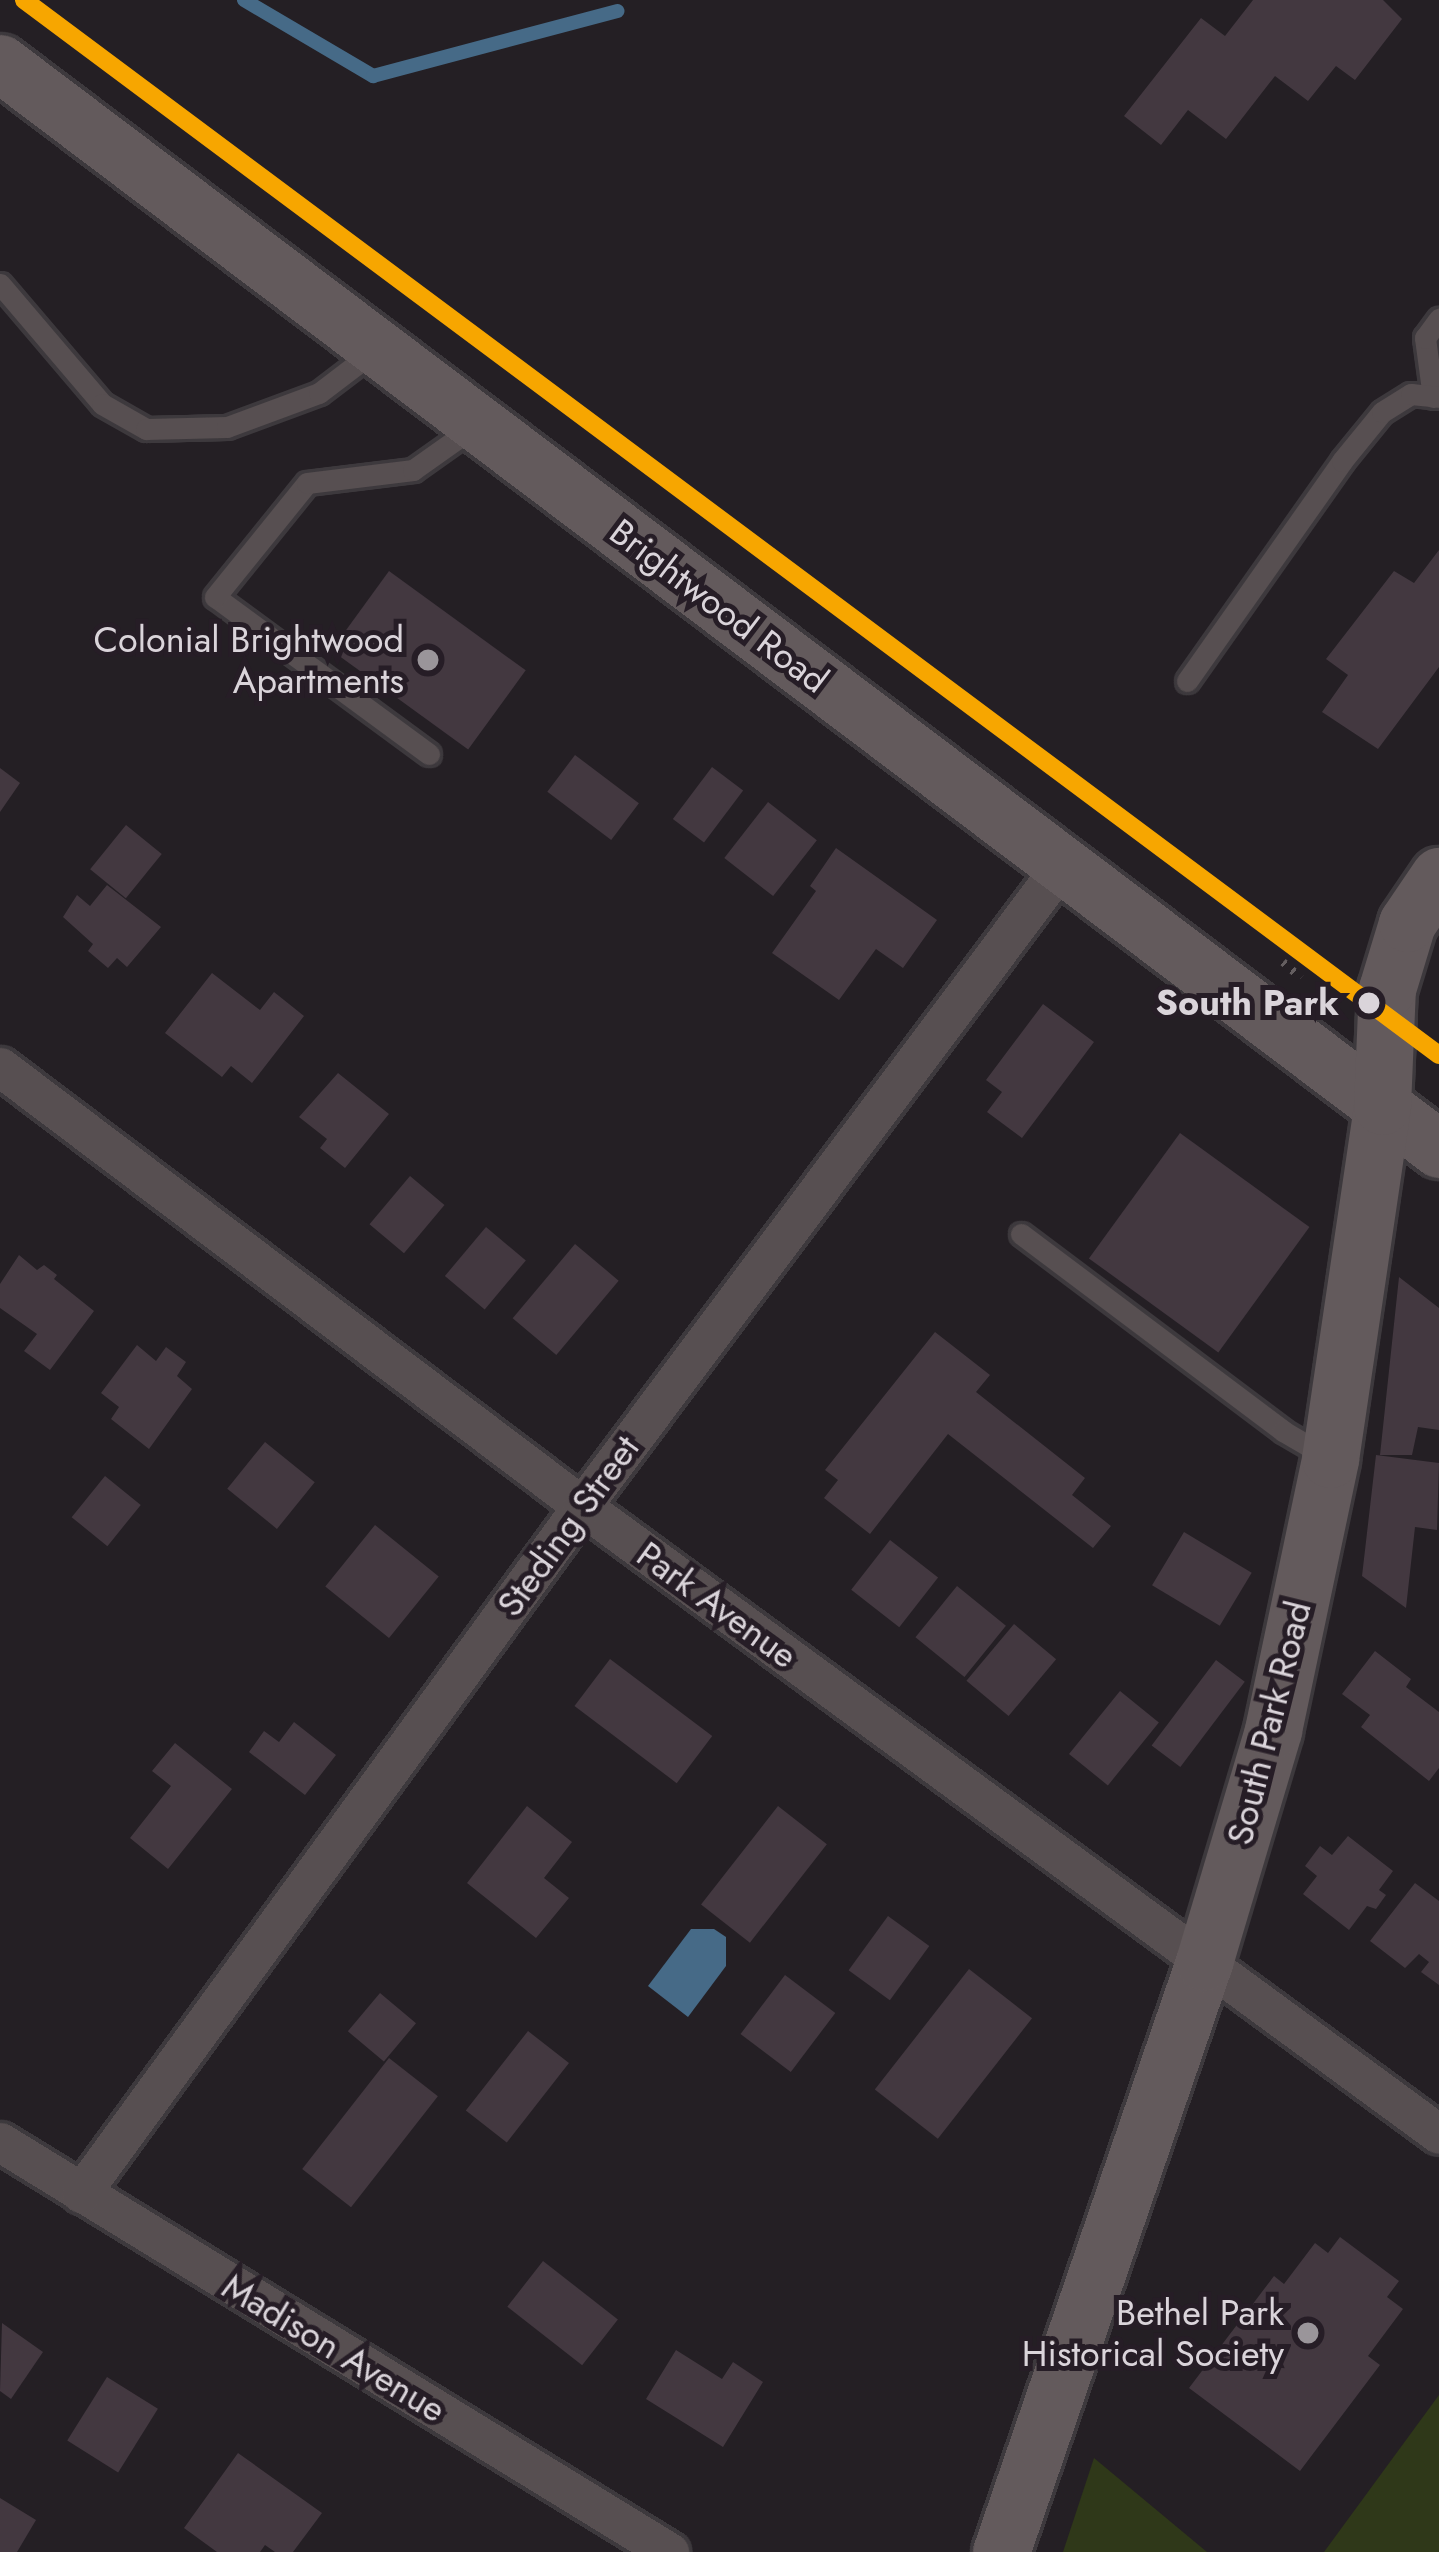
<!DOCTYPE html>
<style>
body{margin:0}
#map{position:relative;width:1439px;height:2552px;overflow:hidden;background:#241f24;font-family:Jost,sans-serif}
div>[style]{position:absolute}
.green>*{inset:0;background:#2f3819}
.water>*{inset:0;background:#466a87}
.stream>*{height:14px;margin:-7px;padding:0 7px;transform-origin:7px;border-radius:7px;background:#466a87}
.building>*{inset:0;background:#433840;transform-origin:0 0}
.path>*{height:8px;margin-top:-4px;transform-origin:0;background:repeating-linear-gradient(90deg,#645e60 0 3px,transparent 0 12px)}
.roads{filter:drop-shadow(3px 0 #3d393d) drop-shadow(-3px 0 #3d393d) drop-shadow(0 3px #3d393d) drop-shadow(0 -3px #3d393d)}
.lane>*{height:21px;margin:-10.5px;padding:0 10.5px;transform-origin:10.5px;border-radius:10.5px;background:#574f51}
.street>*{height:39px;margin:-19.5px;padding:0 19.5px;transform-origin:19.5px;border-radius:19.5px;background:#574f51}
.secondary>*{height:57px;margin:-28.5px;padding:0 28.5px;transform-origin:28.5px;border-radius:28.5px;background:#635a5c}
.rail-1>*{height:18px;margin:-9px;padding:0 9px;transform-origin:9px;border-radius:9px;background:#f7a600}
.dots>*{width:33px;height:33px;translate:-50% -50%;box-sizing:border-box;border:6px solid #261d26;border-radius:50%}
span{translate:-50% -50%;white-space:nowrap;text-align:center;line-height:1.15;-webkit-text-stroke:10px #261d26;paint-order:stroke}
.street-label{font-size:36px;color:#dad4da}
.poi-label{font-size:36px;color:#dad4da}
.right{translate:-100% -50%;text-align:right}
.stop-label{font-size:36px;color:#dad4da;font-weight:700}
</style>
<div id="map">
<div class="green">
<div style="clip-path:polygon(1439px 2395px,1439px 2552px,1324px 2552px)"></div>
<div style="clip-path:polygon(1094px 2458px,1207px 2552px,1063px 2552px)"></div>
</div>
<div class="water">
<div style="clip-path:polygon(691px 1929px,714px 1929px,726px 1937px,726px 1966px,688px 2017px,648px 1986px)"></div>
</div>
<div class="stream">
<div style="left:244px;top:0;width:150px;rotate:30.5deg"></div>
<div style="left:373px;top:76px;width:253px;rotate:-14.9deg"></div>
</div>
<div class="building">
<div style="clip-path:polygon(1253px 0,1383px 0,1402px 19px,1355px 80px,1336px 66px,1308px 101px,1275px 76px,1226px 139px,1188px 110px,1161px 145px,1124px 116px,1201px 18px,1225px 36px)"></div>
<div style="clip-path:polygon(1439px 550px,1439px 667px,1378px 749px,1322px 712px,1348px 675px,1326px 659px,1394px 571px,1414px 583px)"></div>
<div style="left:389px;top:571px;width:169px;height:98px;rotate:36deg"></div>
<div style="left:575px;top:755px;width:80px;height:46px;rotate:37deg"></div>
<div style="left:712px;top:767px;width:39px;height:65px;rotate:37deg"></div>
<div style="clip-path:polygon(0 768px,20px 783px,0 812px)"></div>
<div style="left:768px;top:802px;width:62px;height:71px;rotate:38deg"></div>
<div style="left:126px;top:825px;width:46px;height:57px;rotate:39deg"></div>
<div style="clip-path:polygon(836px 848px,937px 920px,903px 968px,876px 949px,839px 1000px,772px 953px,816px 891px,810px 886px)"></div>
<div style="clip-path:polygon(107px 885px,161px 927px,127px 967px,117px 958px,108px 968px,88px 951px,93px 944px,63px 917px,77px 895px,90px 906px)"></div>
<div style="clip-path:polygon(212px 973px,260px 1010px,274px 992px,304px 1016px,252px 1083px,231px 1066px,222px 1077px,165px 1033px)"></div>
<div style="clip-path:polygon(1043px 1004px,1094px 1042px,1022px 1138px,987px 1112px,1002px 1092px,986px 1080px)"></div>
<div style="clip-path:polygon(338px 1073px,389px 1114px,345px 1168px,320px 1148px,327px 1139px,299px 1117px)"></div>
<div style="left:1180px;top:1133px;width:160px;height:155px;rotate:36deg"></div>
<div style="left:410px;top:1176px;width:45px;height:63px;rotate:40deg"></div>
<div style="left:486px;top:1227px;width:52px;height:64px;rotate:40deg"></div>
<div style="left:575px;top:1244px;width:57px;height:97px;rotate:40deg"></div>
<div style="clip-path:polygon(19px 1255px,37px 1270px,44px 1265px,57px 1275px,54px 1279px,94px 1311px,50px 1370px,24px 1351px,37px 1334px,0 1308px,0 1284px)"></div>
<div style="clip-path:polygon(1399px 1277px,1439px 1308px,1439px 1430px,1418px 1427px,1412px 1455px,1380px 1455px)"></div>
<div style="clip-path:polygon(935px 1332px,990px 1375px,976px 1392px,1085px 1478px,1072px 1495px,1111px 1526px,1093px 1548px,948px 1434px,870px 1534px,824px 1498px,838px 1480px,825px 1470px)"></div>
<div style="clip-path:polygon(137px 1345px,156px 1361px,166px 1347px,186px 1362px,177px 1376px,192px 1389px,149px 1449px,111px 1419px,119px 1407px,101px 1393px)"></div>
<div style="left:265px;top:1442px;width:64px;height:60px;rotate:39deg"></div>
<div style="clip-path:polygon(1376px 1455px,1439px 1463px,1437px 1530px,1415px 1527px,1406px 1608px,1362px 1576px)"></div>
<div style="left:105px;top:1476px;width:46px;height:53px;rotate:39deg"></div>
<div style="left:375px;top:1525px;width:82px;height:79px;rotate:39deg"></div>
<div style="left:1184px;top:1532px;width:79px;height:62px;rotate:31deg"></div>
<div style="left:890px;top:1540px;width:61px;height:63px;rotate:38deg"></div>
<div style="left:957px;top:1586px;width:63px;height:66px;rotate:39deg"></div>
<div style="left:1014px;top:1624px;width:55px;height:74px;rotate:40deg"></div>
<div style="clip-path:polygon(1375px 1651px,1411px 1679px,1406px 1687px,1439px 1712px,1439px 1768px,1429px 1781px,1361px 1727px,1370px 1715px,1342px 1694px)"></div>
<div style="left:610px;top:1659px;width:128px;height:59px;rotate:37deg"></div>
<div style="left:1216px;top:1660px;width:36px;height:107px;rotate:37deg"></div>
<div style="left:1120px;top:1691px;width:50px;height:81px;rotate:39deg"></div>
<div style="clip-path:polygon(294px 1722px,336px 1755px,305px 1795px,249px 1752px,264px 1731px,279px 1742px)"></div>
<div style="clip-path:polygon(175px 1743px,232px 1789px,168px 1869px,130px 1838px,171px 1786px,152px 1771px)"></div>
<div style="clip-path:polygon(527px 1806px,572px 1842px,544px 1878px,569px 1898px,536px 1938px,467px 1883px)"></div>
<div style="left:778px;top:1806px;width:62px;height:125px;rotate:38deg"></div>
<div style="clip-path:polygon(1348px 1836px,1393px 1871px,1379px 1890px,1386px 1895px,1376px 1909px,1367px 1906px,1349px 1930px,1303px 1894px,1317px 1876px,1305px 1866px,1320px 1846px,1332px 1855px)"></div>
<div style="clip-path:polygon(1415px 1883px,1439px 1901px,1439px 1985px,1421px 1972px,1429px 1962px,1419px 1954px,1405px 1968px,1370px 1941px)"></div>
<div style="left:888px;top:1916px;width:51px;height:67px;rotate:36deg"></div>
<div style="left:969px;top:1969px;width:80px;height:153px;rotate:38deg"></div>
<div style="left:785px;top:1975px;width:63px;height:74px;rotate:37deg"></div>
<div style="left:380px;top:1993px;width:47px;height:50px;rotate:40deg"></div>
<div style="left:528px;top:2031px;width:52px;height:101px;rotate:38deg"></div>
<div style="left:389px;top:2058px;width:62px;height:141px;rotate:38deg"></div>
<div style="clip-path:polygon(1340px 2237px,1399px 2281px,1387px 2297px,1403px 2309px,1368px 2356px,1380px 2365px,1300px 2471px,1189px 2388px,1274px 2276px,1284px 2284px,1315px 2243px,1328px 2253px)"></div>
<div style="left:543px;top:2261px;width:95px;height:58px;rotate:38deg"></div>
<div style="clip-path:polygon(2px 2323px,43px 2352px,11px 2399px,0 2391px)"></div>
<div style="clip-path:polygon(676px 2350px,722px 2379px,733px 2362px,763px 2382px,723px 2447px,646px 2399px)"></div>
<div style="left:107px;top:2377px;width:60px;height:75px;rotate:32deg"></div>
<div style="clip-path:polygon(238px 2453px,322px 2513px,293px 2552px,275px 2552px,265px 2545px,260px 2552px,217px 2552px,184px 2528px)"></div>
<div style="clip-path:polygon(0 2498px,36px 2520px,17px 2552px,0 2552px)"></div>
</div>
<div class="path">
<div style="left:1283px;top:962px;width:24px;rotate:42deg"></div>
</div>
<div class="roads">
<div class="lane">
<div style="left:0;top:284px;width:157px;rotate:49.6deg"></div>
<div style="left:102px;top:404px;width:51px;rotate:29.6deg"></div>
<div style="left:146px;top:429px;width:81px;rotate:-1.4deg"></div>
<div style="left:227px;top:427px;width:98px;rotate:-20.3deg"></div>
<div style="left:319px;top:393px;width:74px;rotate:-37.3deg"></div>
<div style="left:1433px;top:397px;width:60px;rotate:-97.7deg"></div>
<div style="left:1425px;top:338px;width:24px;rotate:-54deg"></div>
<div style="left:1187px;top:681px;width:269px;rotate:-54.8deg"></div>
<div style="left:1342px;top:461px;width:63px;rotate:-50.8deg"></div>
<div style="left:1382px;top:412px;width:34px;rotate:-32deg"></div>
<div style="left:1411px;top:394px;width:28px;rotate:6deg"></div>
<div style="left:429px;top:754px;width:265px;rotate:-143.7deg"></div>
<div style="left:215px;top:597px;width:146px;rotate:-51.1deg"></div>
<div style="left:307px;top:483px;width:107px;rotate:-7deg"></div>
<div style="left:413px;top:470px;width:80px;rotate:-35.3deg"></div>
<div style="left:1021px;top:1234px;width:328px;rotate:36.9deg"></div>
<div style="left:1283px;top:1431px;width:48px;rotate:30.3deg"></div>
</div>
<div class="street">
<div style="left:0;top:1067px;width:729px;rotate:37.03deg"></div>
<div style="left:582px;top:1506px;width:1062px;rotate:36.23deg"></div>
<div style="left:0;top:2142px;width:785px;rotate:31.5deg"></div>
<div style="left:81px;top:2193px;width:850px;rotate:-53.9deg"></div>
<div style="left:582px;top:1506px;width:801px;rotate:-53.17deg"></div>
</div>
<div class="secondary">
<div style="left:0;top:63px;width:1803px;rotate:37.04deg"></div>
<div style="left:1001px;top:2552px;width:624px;rotate:-71.01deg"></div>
<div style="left:1204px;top:1962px;width:242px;rotate:-73.4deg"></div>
<div style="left:1273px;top:1730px;width:277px;rotate:-78.1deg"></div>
<div style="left:1330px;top:1459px;width:357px;rotate:-81.6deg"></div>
<div style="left:1382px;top:1106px;width:117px;rotate:-87.6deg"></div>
<div style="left:1387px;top:989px;width:69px;rotate:-73.1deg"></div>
<div style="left:1407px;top:923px;width:57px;rotate:-55.8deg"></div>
</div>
</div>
<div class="rail-1">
<div style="left:24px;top:0;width:1765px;rotate:36.71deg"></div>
</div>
<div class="dots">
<div style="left:428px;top:660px;background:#9a959a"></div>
<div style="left:1369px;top:1003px;background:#dad4da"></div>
<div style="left:1308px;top:2333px;background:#9a959a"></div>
</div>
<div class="street-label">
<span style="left:719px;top:606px;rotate:37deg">Brightwood Road</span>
<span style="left:568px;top:1526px;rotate:-54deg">Steding Street</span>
<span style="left:717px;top:1605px;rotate:36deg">Park Avenue</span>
<span style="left:1269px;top:1723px;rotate:-76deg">South Park Road</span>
<span style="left:334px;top:2348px;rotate:31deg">Madison Avenue</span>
</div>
<div class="poi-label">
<span class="right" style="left:404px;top:660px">Colonial Brightwood<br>Apartments</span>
<span class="right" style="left:1284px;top:2333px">Bethel Park<br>Historical Society</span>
</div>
<div class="stop-label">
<span class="right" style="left:1339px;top:1003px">South Park</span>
</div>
</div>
